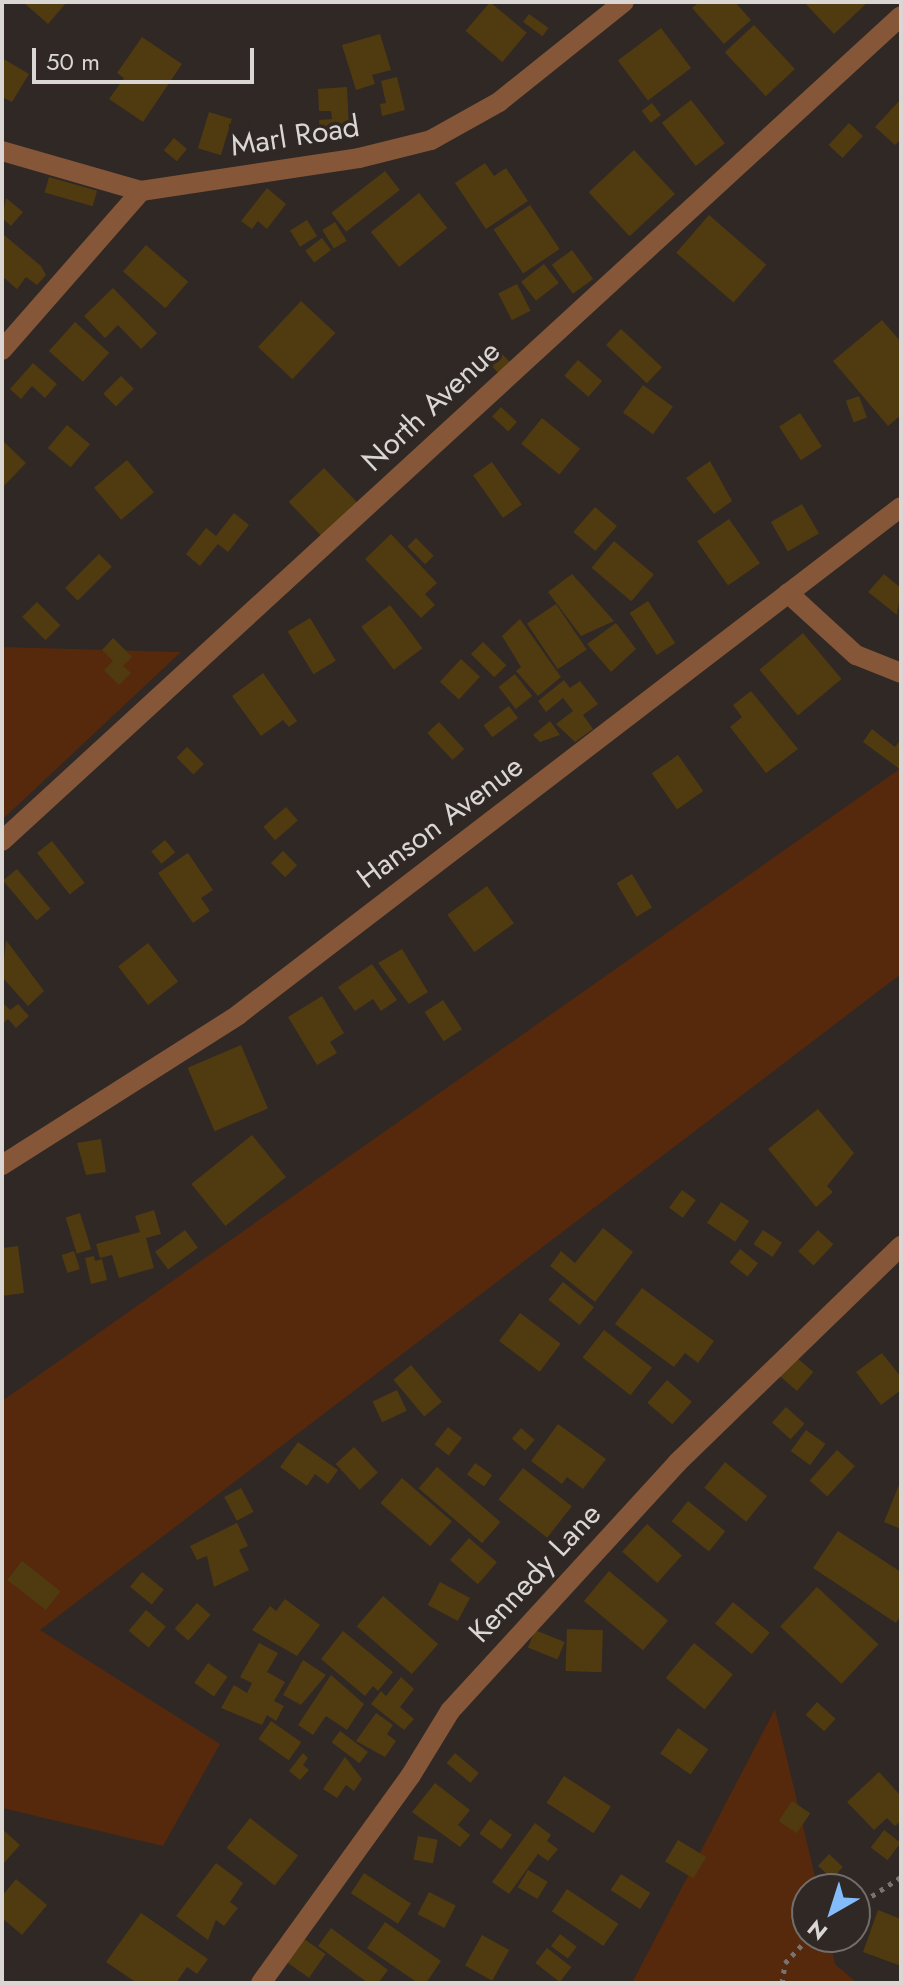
<!DOCTYPE html>
<style>
body{margin:0}
#map{position:relative;width:903px;height:1985px;overflow:hidden;background:#2f2825;font-family:Jost,sans-serif}
div>[style]{position:absolute}
.green>*{inset:0;background:#56280c}
.building>*{inset:0;background:#503a10;transform-origin:0 0}
.path>*{height:5px;margin-top:-2.5px;transform-origin:0;background:repeating-linear-gradient(90deg,#797370 0 4px,transparent 0 10px)}
.minor>*{height:20px;margin:-10px;padding:0 10px;transform-origin:10px;border-radius:10px;background:#855738}
span{translate:-50% -50%;white-space:nowrap;text-align:center;line-height:1.15;-webkit-text-stroke:7px #2f2825;paint-order:stroke}
.street-label{font-size:30px;color:#dad6d4}
.frame{position:absolute;inset:0;border:4px solid #dad6d4;pointer-events:none}
.north{position:absolute;left:791px;top:1873px;width:80px;height:80px;box-sizing:border-box;background:#2f2825;border:2px solid #736e6b;border-radius:50%;rotate:219deg;font-size:22px;font-weight:700;line-height:32px;text-align:center;color:#dad6d4}
.north::after{content:'';display:block;margin:auto;width:28px;height:36px;background:#84bcfb;clip-path:polygon(50% 0,100% 100%,50% 72%,0 100%)}
.scale{position:absolute;left:32px;top:48px;width:222px;height:36px;box-sizing:border-box;border:4px solid #dad6d4;border-top:0;padding-left:10px;font-size:24px;line-height:28px;white-space:nowrap;color:#dad6d4;-webkit-text-stroke:6px #2f2825;paint-order:stroke}
</style>
<div id="map">
<div class="green">
<div style="clip-path:polygon(2px 647px,181px 652px,2px 820px)"></div>
<div style="clip-path:polygon(901px 768px,901px 974px,40px 1630px,220px 1744px,163px 1846px,2px 1808px,2px 1401px)"></div>
<div style="clip-path:polygon(775px 1709px,818px 1889px,807px 1889px,807px 1937px,829px 1937px,835px 1964px,857px 1983px,632px 1983px)"></div>
</div>
<div class="building">
<div style="clip-path:polygon(23px 2px,67px 2px,48px 24px)"></div>
<div style="left:490px;top:2px;width:48px;height:38px;rotate:40deg"></div>
<div style="clip-path:polygon(699px 2px,735px 2px,751px 20px,724px 44px,692px 8px)"></div>
<div style="clip-path:polygon(804px 2px,868px 2px,834px 34px)"></div>
<div style="left:529px;top:14px;width:24px;height:10px;rotate:36deg"></div>
<div style="left:754px;top:25px;width:60px;height:40px;rotate:47deg"></div>
<div style="left:661px;top:28px;width:50px;height:54px;rotate:53deg"></div>
<div style="clip-path:polygon(380px 34px,391px 70px,372px 75px,375px 84px,356px 90px,342px 45px)"></div>
<div style="clip-path:polygon(142px 37px,182px 64px,143px 122px,109px 99px,124px 78px,117px 73px)"></div>
<div style="clip-path:polygon(2px 58px,29px 74px,12px 102px,2px 97px)"></div>
<div style="clip-path:polygon(397px 77px,405px 110px,382px 116px,380px 104px,386px 103px,381px 81px)"></div>
<div style="clip-path:polygon(347px 87px,349px 127px,320px 134px,319px 120px,332px 119px,331px 111px,319px 111px,318px 89px)"></div>
<div style="clip-path:polygon(901px 99px,901px 139px,895px 145px,875px 127px)"></div>
<div style="left:691px;top:100px;width:55px;height:37px;rotate:52deg"></div>
<div style="left:652px;top:103px;width:15px;height:13px;rotate:53deg"></div>
<div style="left:209px;top:112px;width:24px;height:38px;rotate:17deg"></div>
<div style="left:849px;top:123px;width:19px;height:30px;rotate:43deg"></div>
<div style="left:174px;top:138px;width:17px;height:16px;rotate:40deg"></div>
<div style="left:634px;top:150px;width:60px;height:62px;rotate:47deg"></div>
<div style="clip-path:polygon(485px 163px,494px 176px,506px 168px,528px 201px,486px 229px,455px 183px)"></div>
<div style="left:385px;top:171px;width:24px;height:68px;rotate:52deg"></div>
<div style="left:49px;top:177px;width:50px;height:16px;rotate:16deg"></div>
<div style="clip-path:polygon(267px 188px,286px 204px,267px 229px,258px 221px,252px 229px,241px 221px)"></div>
<div style="left:419px;top:193px;width:45px;height:62px;rotate:51deg"></div>
<div style="clip-path:polygon(6px 198px,23px 212px,11px 226px,2px 218px)"></div>
<div style="left:530px;top:205px;width:53px;height:44px;rotate:56deg"></div>
<div style="left:709px;top:215px;width:76px;height:50px;rotate:41deg"></div>
<div style="left:307px;top:220px;width:19px;height:20px;rotate:58deg"></div>
<div style="left:335px;top:222px;width:22px;height:15px;rotate:58deg"></div>
<div style="clip-path:polygon(4px 235px,41px 266px,46px 275px,37px 285px,26px 277px,17px 289px,2px 276px)"></div>
<div style="left:322px;top:238px;width:15px;height:21px;rotate:53deg"></div>
<div style="left:146px;top:245px;width:56px;height:35px;rotate:41deg"></div>
<div style="left:572px;top:250px;width:36px;height:25px;rotate:54deg"></div>
<div style="left:544px;top:264px;width:24px;height:29px;rotate:52deg"></div>
<div style="left:517px;top:284px;width:30px;height:21px;rotate:63deg"></div>
<div style="clip-path:polygon(113px 288px,157px 333px,141px 349px,118px 325px,105px 338px,84px 316px)"></div>
<div style="left:301px;top:301px;width:47px;height:63px;rotate:43deg"></div>
<div style="clip-path:polygon(882px 320px,901px 342px,901px 415px,888px 426px,833px 361px)"></div>
<div style="left:75px;top:322px;width:46px;height:39px;rotate:42deg"></div>
<div style="left:621px;top:329px;width:56px;height:22px;rotate:43deg"></div>
<div style="left:494px;top:346px;width:27px;height:16px;rotate:45deg"></div>
<div style="left:578px;top:360px;width:32px;height:21px;rotate:41deg"></div>
<div style="clip-path:polygon(33px 363px,57px 384px,45px 398px,32px 386px,21px 399px,10px 389px)"></div>
<div style="left:121px;top:376px;width:18px;height:25px;rotate:45deg"></div>
<div style="left:643px;top:385px;width:37px;height:34px;rotate:36deg"></div>
<div style="left:859px;top:396px;width:23px;height:14px;rotate:70deg"></div>
<div style="left:501px;top:407px;width:22px;height:13px;rotate:43deg"></div>
<div style="left:800px;top:413px;width:40px;height:25px;rotate:57deg"></div>
<div style="left:542px;top:418px;width:49px;height:33px;rotate:39deg"></div>
<div style="left:67px;top:425px;width:30px;height:30px;rotate:40deg"></div>
<div style="clip-path:polygon(2px 440px,26px 463px,2px 488px)"></div>
<div style="left:127px;top:460px;width:42px;height:43px;rotate:50deg"></div>
<div style="clip-path:polygon(710px 461px,732px 501px,714px 514px,686px 478px)"></div>
<div style="left:492px;top:462px;width:52px;height:23px;rotate:55deg"></div>
<div style="left:324px;top:468px;width:53px;height:49px;rotate:46deg"></div>
<div style="left:802px;top:504px;width:34px;height:36px;rotate:60deg"></div>
<div style="left:595px;top:507px;width:29px;height:33px;rotate:41deg"></div>
<div style="clip-path:polygon(234px 513px,249px 525px,228px 552px,218px 544px,200px 566px,186px 554px,206px 528px,216px 536px)"></div>
<div style="left:729px;top:519px;width:54px;height:39px;rotate:55deg"></div>
<div style="clip-path:polygon(391px 534px,437px 583px,425px 594px,435px 605px,421px 618px,365px 559px)"></div>
<div style="left:416px;top:538px;width:25px;height:12px;rotate:45deg"></div>
<div style="left:614px;top:541px;width:52px;height:35px;rotate:40deg"></div>
<div style="left:99px;top:554px;width:18px;height:48px;rotate:45deg"></div>
<div style="clip-path:polygon(572px 574px,614px 621px,581px 636px,548px 592px)"></div>
<div style="clip-path:polygon(884px 574px,901px 588px,897px 615px,868px 592px)"></div>
<div style="left:648px;top:601px;width:50px;height:22px;rotate:57deg"></div>
<div style="left:37px;top:602px;width:33px;height:21px;rotate:45deg"></div>
<div style="left:556px;top:604px;width:55px;height:35px;rotate:56deg"></div>
<div style="left:390px;top:605px;width:54px;height:36px;rotate:53deg"></div>
<div style="left:310px;top:618px;width:50px;height:26px;rotate:59deg"></div>
<div style="clip-path:polygon(520px 619px,561px 677px,538px 696px,516px 671px,521px 667px,502px 636px)"></div>
<div style="clip-path:polygon(616px 623px,636px 649px,611px 672px,587px 644px)"></div>
<div style="left:803px;top:633px;width:60px;height:57px;rotate:50deg"></div>
<div style="clip-path:polygon(113px 638px,132px 657px,123px 666px,131px 673px,119px 685px,104px 670px,113px 661px,102px 650px)"></div>
<div style="left:483px;top:642px;width:33px;height:17px;rotate:45deg"></div>
<div style="left:461px;top:659px;width:26px;height:31px;rotate:43deg"></div>
<div style="clip-path:polygon(263px 673px,297px 721px,289px 727px,283px 720px,261px 736px,232px 696px)"></div>
<div style="left:515px;top:674px;width:28px;height:21px;rotate:52deg"></div>
<div style="clip-path:polygon(564px 680px,570px 688px,580px 681px,598px 704px,583px 715px,593px 729px,575px 742px,556px 724px,573px 711px,563px 698px,546px 712px,538px 701px)"></div>
<div style="clip-path:polygon(751px 691px,798px 749px,766px 773px,730px 727px,742px 717px,733px 705px)"></div>
<div style="left:509px;top:706px;width:15px;height:32px;rotate:53deg"></div>
<div style="clip-path:polygon(550px 721px,560px 735px,540px 742px,533px 735px)"></div>
<div style="left:439px;top:722px;width:37px;height:16px;rotate:47deg"></div>
<div style="clip-path:polygon(872px 729px,895px 747px,901px 739px,901px 770px,863px 742px)"></div>
<div style="left:187px;top:747px;width:24px;height:15px;rotate:45deg"></div>
<div style="left:678px;top:755px;width:44px;height:32px;rotate:55deg"></div>
<div style="left:286px;top:807px;width:18px;height:30px;rotate:49deg"></div>
<div style="left:165px;top:840px;width:16px;height:18px;rotate:50deg"></div>
<div style="left:52px;top:841px;width:53px;height:19px;rotate:52deg"></div>
<div style="left:283px;top:851px;width:20px;height:17px;rotate:45deg"></div>
<div style="clip-path:polygon(188px 853px,213px 890px,201px 898px,210px 911px,193px 923px,158px 873px)"></div>
<div style="left:17px;top:869px;width:52px;height:18px;rotate:50deg"></div>
<div style="left:632px;top:874px;width:39px;height:18px;rotate:59deg"></div>
<div style="left:487px;top:886px;width:46px;height:49px;rotate:54deg"></div>
<div style="clip-path:polygon(6px 940px,44px 991px,28px 1006px,2px 977px)"></div>
<div style="left:148px;top:943px;width:49px;height:38px;rotate:52deg"></div>
<div style="clip-path:polygon(402px 949px,428px 992px,409px 1004px,378px 963px)"></div>
<div style="clip-path:polygon(372px 964px,397px 1000px,381px 1011px,373px 999px,355px 1011px,338px 987px)"></div>
<div style="clip-path:polygon(322px 996px,344px 1033px,330px 1042px,337px 1053px,317px 1065px,288px 1017px)"></div>
<div style="left:443px;top:1000px;width:35px;height:22px;rotate:57deg"></div>
<div style="clip-path:polygon(2px 1002px,10px 1010px,18px 1004px,29px 1016px,16px 1028px,8px 1019px,2px 1024px)"></div>
<div style="left:241px;top:1045px;width:69px;height:58px;rotate:67deg"></div>
<div style="clip-path:polygon(818px 1109px,854px 1153px,827px 1186px,833px 1192px,816px 1207px,768px 1149px)"></div>
<div style="left:252px;top:1135px;width:54px;height:78px;rotate:51deg"></div>
<div style="clip-path:polygon(101px 1139px,106px 1172px,86px 1175px,77px 1143px)"></div>
<div style="left:682px;top:1190px;width:17px;height:22px;rotate:36deg"></div>
<div style="left:721px;top:1202px;width:34px;height:25px;rotate:34deg"></div>
<div style="clip-path:polygon(154px 1210px,161px 1234px,146px 1238px,154px 1268px,119px 1278px,112px 1255px,100px 1258px,96px 1244px,140px 1232px,135px 1216px)"></div>
<div style="left:80px;top:1213px;width:38px;height:15px;rotate:73deg"></div>
<div style="clip-path:polygon(603px 1228px,633px 1252px,595px 1302px,550px 1266px,561px 1251px,575px 1263px)"></div>
<div style="left:185px;top:1230px;width:22px;height:37px;rotate:54deg"></div>
<div style="left:763px;top:1230px;width:23px;height:17px;rotate:34deg"></div>
<div style="left:818px;top:1230px;width:21px;height:29px;rotate:43deg"></div>
<div style="clip-path:polygon(18px 1246px,24px 1293px,2px 1296px,2px 1248px)"></div>
<div style="left:740px;top:1249px;width:23px;height:17px;rotate:38deg"></div>
<div style="left:74px;top:1251px;width:19px;height:13px;rotate:72deg"></div>
<div style="clip-path:polygon(94px 1256px,95px 1261px,102px 1259px,107px 1280px,91px 1284px,85px 1258px)"></div>
<div style="left:563px;top:1282px;width:40px;height:23px;rotate:39deg"></div>
<div style="clip-path:polygon(642px 1288px,714px 1341px,698px 1363px,685px 1353px,674px 1367px,615px 1324px)"></div>
<div style="left:520px;top:1313px;width:51px;height:35px;rotate:37deg"></div>
<div style="left:604px;top:1330px;width:61px;height:35px;rotate:38deg"></div>
<div style="clip-path:polygon(882px 1353px,901px 1377px,901px 1390px,881px 1405px,856px 1372px)"></div>
<div style="left:796px;top:1357px;width:23px;height:25px;rotate:41deg"></div>
<div style="left:411px;top:1365px;width:48px;height:23px;rotate:50deg"></div>
<div style="left:667px;top:1380px;width:33px;height:30px;rotate:41deg"></div>
<div style="left:397px;top:1390px;width:23px;height:27px;rotate:65deg"></div>
<div style="left:786px;top:1407px;width:25px;height:21px;rotate:42deg"></div>
<div style="clip-path:polygon(558px 1424px,606px 1459px,583px 1489px,567px 1477px,562px 1484px,531px 1461px)"></div>
<div style="left:448px;top:1427px;width:18px;height:22px;rotate:38deg"></div>
<div style="left:521px;top:1428px;width:18px;height:14px;rotate:41deg"></div>
<div style="left:806px;top:1430px;width:24px;height:26px;rotate:36deg"></div>
<div style="clip-path:polygon(298px 1442px,338px 1470px,328px 1484px,315px 1474px,307px 1486px,280px 1467px)"></div>
<div style="left:354px;top:1447px;width:35px;height:25px;rotate:47deg"></div>
<div style="left:837px;top:1450px;width:24px;height:41px;rotate:42deg"></div>
<div style="left:725px;top:1462px;width:54px;height:33px;rotate:39deg"></div>
<div style="left:475px;top:1463px;width:21px;height:14px;rotate:35deg"></div>
<div style="left:437px;top:1467px;width:84px;height:28px;rotate:41deg"></div>
<div style="left:523px;top:1468px;width:62px;height:40px;rotate:38deg"></div>
<div style="left:402px;top:1478px;width:66px;height:33px;rotate:41deg"></div>
<div style="clip-path:polygon(901px 1480px,901px 1529px,884px 1522px)"></div>
<div style="left:241px;top:1488px;width:27px;height:19px;rotate:62deg"></div>
<div style="left:688px;top:1501px;width:48px;height:26px;rotate:39deg"></div>
<div style="clip-path:polygon(237px 1523px,248px 1546px,239px 1550px,249px 1570px,214px 1587px,207px 1556px,197px 1560px,190px 1546px)"></div>
<div style="left:647px;top:1524px;width:47px;height:37px;rotate:42deg"></div>
<div style="clip-path:polygon(838px 1531px,901px 1572px,901px 1615px,896px 1623px,813px 1568px)"></div>
<div style="left:469px;top:1538px;width:37px;height:29px;rotate:41deg"></div>
<div style="left:22px;top:1561px;width:49px;height:24px;rotate:38deg"></div>
<div style="left:609px;top:1571px;width:77px;height:39px;rotate:40deg"></div>
<div style="left:142px;top:1572px;width:28px;height:19px;rotate:39deg"></div>
<div style="left:440px;top:1582px;width:34px;height:26px;rotate:28deg"></div>
<div style="left:817px;top:1587px;width:84px;height:54px;rotate:43deg"></div>
<div style="left:383px;top:1596px;width:73px;height:40px;rotate:41deg"></div>
<div style="clip-path:polygon(285px 1599px,320px 1625px,297px 1656px,252px 1630px,270px 1606px,276px 1611px)"></div>
<div style="left:733px;top:1602px;width:48px;height:28px;rotate:40deg"></div>
<div style="left:197px;top:1603px;width:18px;height:34px;rotate:41deg"></div>
<div style="left:146px;top:1610px;width:26px;height:27px;rotate:40deg"></div>
<div style="left:567px;top:1629px;width:36px;height:42px;rotate:2deg"></div>
<div style="left:535px;top:1630px;width:32px;height:19px;rotate:22deg"></div>
<div style="clip-path:polygon(343px 1631px,393px 1672px,378px 1691px,373px 1686px,365px 1696px,321px 1659px)"></div>
<div style="clip-path:polygon(259px 1643px,278px 1653px,267px 1672px,285px 1682px,274px 1701px,284px 1706px,276px 1721px,267px 1715px,262px 1725px,221px 1708px,234px 1685px,247px 1693px,252px 1683px,240px 1677px)"></div>
<div style="left:694px;top:1643px;width:50px;height:45px;rotate:39deg"></div>
<div style="clip-path:polygon(303px 1660px,326px 1675px,301px 1705px,283px 1695px)"></div>
<div style="left:208px;top:1663px;width:24px;height:24px;rotate:35deg"></div>
<div style="clip-path:polygon(331px 1675px,364px 1704px,347px 1730px,326px 1716px,313px 1735px,298px 1725px)"></div>
<div style="clip-path:polygon(401px 1677px,414px 1689px,400px 1707px,414px 1719px,404px 1730px,371px 1704px,381px 1691px,386px 1696px)"></div>
<div style="left:817px;top:1702px;width:25px;height:17px;rotate:42deg"></div>
<div style="clip-path:polygon(376px 1713px,393px 1725px,387px 1734px,396px 1741px,385px 1757px,356px 1741px)"></div>
<div style="left:271px;top:1721px;width:37px;height:22px;rotate:35deg"></div>
<div style="left:678px;top:1728px;width:37px;height:31px;rotate:35deg"></div>
<div style="left:340px;top:1731px;width:35px;height:14px;rotate:37deg"></div>
<div style="clip-path:polygon(303px 1753px,308px 1758px,303px 1765px,309px 1770px,300px 1780px,289px 1771px)"></div>
<div style="left:455px;top:1753px;width:31px;height:13px;rotate:40deg"></div>
<div style="clip-path:polygon(345px 1757px,362px 1779px,354px 1791px,346px 1785px,337px 1798px,323px 1789px)"></div>
<div style="clip-path:polygon(879px 1772px,901px 1796px,901px 1821px,895px 1826px,887px 1818px,874px 1830px,847px 1802px)"></div>
<div style="left:564px;top:1776px;width:56px;height:32px;rotate:33deg"></div>
<div style="clip-path:polygon(435px 1783px,470px 1810px,458px 1825px,470px 1835px,460px 1847px,412px 1812px)"></div>
<div style="left:792px;top:1801px;width:22px;height:24px;rotate:34deg"></div>
<div style="left:250px;top:1818px;width:61px;height:38px;rotate:38deg"></div>
<div style="left:490px;top:1819px;width:27px;height:18px;rotate:36deg"></div>
<div style="clip-path:polygon(535px 1823px,551px 1835px,547px 1841px,558px 1849px,548px 1861px,538px 1854px,509px 1894px,492px 1882px)"></div>
<div style="clip-path:polygon(2px 1829px,20px 1845px,2px 1865px)"></div>
<div style="left:884px;top:1830px;width:21px;height:22px;rotate:37deg"></div>
<div style="left:418px;top:1836px;width:20px;height:24px;rotate:11deg"></div>
<div style="left:678px;top:1840px;width:33px;height:25px;rotate:31deg"></div>
<div style="left:829px;top:1854px;width:19px;height:16px;rotate:43deg"></div>
<div style="clip-path:polygon(216px 1863px,243px 1883px,230px 1902px,238px 1908px,224px 1926px,216px 1920px,208px 1940px,176px 1916px)"></div>
<div style="left:528px;top:1870px;width:23px;height:20px;rotate:31deg"></div>
<div style="left:364px;top:1873px;width:56px;height:24px;rotate:33deg"></div>
<div style="left:621px;top:1874px;width:35px;height:19px;rotate:33deg"></div>
<div style="clip-path:polygon(16px 1879px,47px 1905px,22px 1935px,2px 1918px,2px 1896px)"></div>
<div style="left:567px;top:1889px;width:62px;height:27px;rotate:34deg"></div>
<div style="left:429px;top:1892px;width:30px;height:25px;rotate:27deg"></div>
<div style="clip-path:polygon(878px 1910px,901px 1919px,901px 1966px,863px 1952px)"></div>
<div style="clip-path:polygon(141px 1913px,208px 1959px,197px 1974px,187px 1967px,176px 1983px,137px 1983px,106px 1962px)"></div>
<div style="clip-path:polygon(385px 1922px,441px 1961px,426px 1983px,418px 1983px,367px 1948px)"></div>
<div style="clip-path:polygon(331px 1928px,388px 1970px,378px 1983px,368px 1983px,318px 1946px)"></div>
<div style="left:297px;top:1934px;width:35px;height:29px;rotate:35deg"></div>
<div style="left:560px;top:1934px;width:21px;height:15px;rotate:37deg"></div>
<div style="left:482px;top:1935px;width:31px;height:35px;rotate:29deg"></div>
<div style="left:547px;top:1948px;width:31px;height:19px;rotate:38deg"></div>
</div>
<div class="path">
<div style="left:855px;top:1907px;width:55px;rotate:-33.1deg"></div>
<div style="left:782px;top:1983px;width:20px;rotate:-81deg"></div>
<div style="left:785px;top:1963px;width:35px;rotate:-47deg"></div>
</div>
<div class="minor">
<div style="left:2px;top:151px;width:145px;rotate:16.1deg"></div>
<div style="left:2px;top:350px;width:211px;rotate:-48.8deg"></div>
<div style="left:141px;top:191px;width:220px;rotate:-8.6deg"></div>
<div style="left:359px;top:158px;width:74px;rotate:-14deg"></div>
<div style="left:431px;top:140px;width:78px;rotate:-29.2deg"></div>
<div style="left:499px;top:102px;width:160px;rotate:-38.7deg"></div>
<div style="left:788px;top:593px;width:92px;rotate:42.4deg"></div>
<div style="left:856px;top:655px;width:48px;rotate:21.8deg"></div>
<div style="left:2px;top:841px;width:1220px;rotate:-42.54deg"></div>
<div style="left:2px;top:1165px;width:280px;rotate:-32.4deg"></div>
<div style="left:238px;top:1015px;width:835px;rotate:-37.46deg"></div>
<div style="left:261px;top:1983px;width:256px;rotate:-54.2deg"></div>
<div style="left:411px;top:1775px;width:75px;rotate:-58.6deg"></div>
<div style="left:450px;top:1711px;width:336px;rotate:-47.5deg"></div>
<div style="left:677px;top:1463px;width:312px;rotate:-44.1deg"></div>
</div>
<div class="street-label">
<span style="left:295px;top:136px;rotate:-9deg">Marl Road</span>
<span style="left:431px;top:406px;rotate:-43deg">North Avenue</span>
<span style="left:440px;top:822px;rotate:-37deg">Hanson Avenue</span>
<span style="left:535px;top:1573px;rotate:-47deg">Kennedy Lane</span>
</div>
<div class="frame"></div>
<div class="north">N</div>
<div class="scale">50 m</div>
</div>
